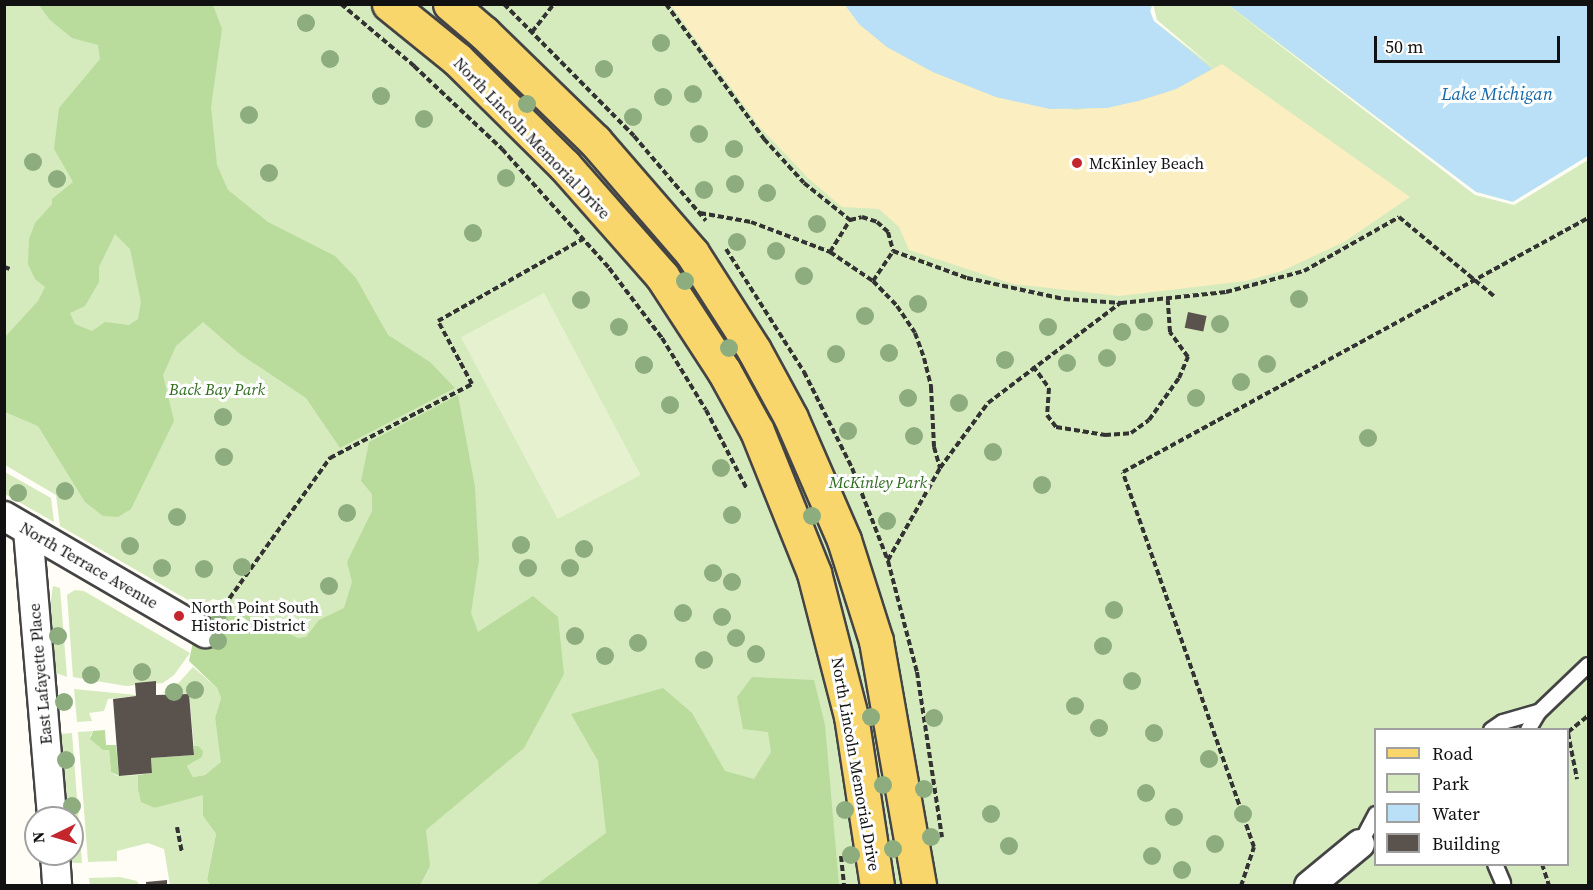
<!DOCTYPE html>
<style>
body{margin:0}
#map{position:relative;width:1593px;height:890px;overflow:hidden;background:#fffdf5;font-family:"Source Serif 4",serif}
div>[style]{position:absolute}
.green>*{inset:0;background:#d5ebbd}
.forest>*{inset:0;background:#b9dc9c}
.sand>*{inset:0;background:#fbeec1}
.pitch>*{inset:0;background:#e6f2cf;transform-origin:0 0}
.water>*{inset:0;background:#b9e0f7}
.pier>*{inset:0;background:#fffdf5}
.building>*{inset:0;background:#5a524d;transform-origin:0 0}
.path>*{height:4px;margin-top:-2px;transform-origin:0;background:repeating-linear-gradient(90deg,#333 0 6px,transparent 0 9px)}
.roads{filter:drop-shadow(2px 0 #444) drop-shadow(-2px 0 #444) drop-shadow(0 2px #444) drop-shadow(0 -2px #444)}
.service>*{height:14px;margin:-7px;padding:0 7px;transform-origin:7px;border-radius:7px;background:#fff}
.minor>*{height:28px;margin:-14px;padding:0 14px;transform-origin:14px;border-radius:14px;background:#fff}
.primary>*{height:33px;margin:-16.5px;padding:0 16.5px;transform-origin:16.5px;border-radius:16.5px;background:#f9d66b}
.trees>*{width:18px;height:18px;margin:-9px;border-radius:50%;background:#8dad7f}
.dots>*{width:16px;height:16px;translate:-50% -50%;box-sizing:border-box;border:3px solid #fff;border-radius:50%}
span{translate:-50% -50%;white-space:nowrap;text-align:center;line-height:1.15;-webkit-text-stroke:6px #fff;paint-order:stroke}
.street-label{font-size:16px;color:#111}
.poi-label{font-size:16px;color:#111}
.left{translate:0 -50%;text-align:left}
.park-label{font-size:16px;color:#2f6b1f;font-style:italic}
.water-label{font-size:18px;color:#1768a6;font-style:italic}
.frame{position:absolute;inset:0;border:6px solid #111;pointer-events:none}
.legend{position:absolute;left:1374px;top:728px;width:195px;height:138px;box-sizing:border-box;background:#fff;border:2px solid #a0a0a0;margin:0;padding:8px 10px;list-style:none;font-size:18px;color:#111}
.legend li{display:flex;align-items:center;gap:12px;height:30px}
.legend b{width:30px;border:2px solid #a0a0a0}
.north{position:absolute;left:24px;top:806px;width:60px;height:60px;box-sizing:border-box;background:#fff;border:2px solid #a0a0a0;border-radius:50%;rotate:265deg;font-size:16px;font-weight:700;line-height:24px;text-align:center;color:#111}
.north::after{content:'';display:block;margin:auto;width:21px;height:27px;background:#c4262e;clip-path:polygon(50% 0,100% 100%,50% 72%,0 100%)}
.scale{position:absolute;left:1374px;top:36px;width:186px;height:27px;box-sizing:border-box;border:3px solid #111;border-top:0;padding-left:8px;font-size:18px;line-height:21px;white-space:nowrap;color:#111;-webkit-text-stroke:4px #fff;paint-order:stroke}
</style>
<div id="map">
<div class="green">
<div style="clip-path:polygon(evenodd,5px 5px,845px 5px,859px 24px,1154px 21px,1150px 5px,1229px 5px,1513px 202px,1588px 156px,1588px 885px,227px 885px,351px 782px,227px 603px,213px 599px,200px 607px,60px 526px,56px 495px,5px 465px,5px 5px,1376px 730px,1568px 730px,1568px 864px,1376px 864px,1376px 730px)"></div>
<div style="clip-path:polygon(5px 472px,51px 498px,54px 522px,5px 494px)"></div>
<div style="clip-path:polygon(53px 586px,60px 588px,67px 677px,56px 673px,50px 607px)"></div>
<div style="clip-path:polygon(75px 590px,84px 591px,190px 653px,174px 675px,163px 683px,126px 686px,73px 677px,67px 595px)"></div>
<div style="clip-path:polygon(193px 667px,217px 688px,221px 698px,215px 718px,222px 762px,205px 775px,193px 777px,187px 766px,197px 760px,198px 746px,194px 746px,189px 694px,162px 693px,174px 688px)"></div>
<div style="clip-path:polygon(74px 689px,136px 695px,136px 696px,108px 699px,104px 711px,89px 713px,92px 721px,77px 722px)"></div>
<div style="clip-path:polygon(93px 731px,90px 736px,109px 750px,111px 772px,117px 776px,138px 775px,139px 796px,155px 808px,203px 794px,203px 816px,216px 834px,207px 880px,210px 885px,170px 885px,164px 849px,148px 843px,117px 851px,117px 861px,88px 862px,78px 732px)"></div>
<div style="clip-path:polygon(72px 733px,82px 863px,75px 863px,71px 862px,72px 818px,68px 818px,60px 734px)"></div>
<div style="clip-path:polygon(120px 877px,137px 881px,139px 885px,90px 885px,89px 878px)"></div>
</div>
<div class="forest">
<div style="clip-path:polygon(evenodd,39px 5px,213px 5px,222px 29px,211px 107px,217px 165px,228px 190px,268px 222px,335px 256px,356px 278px,388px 335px,430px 362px,455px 388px,340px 448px,306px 398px,240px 354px,203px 322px,176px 346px,163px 375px,174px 421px,131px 509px,118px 517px,103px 516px,85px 502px,38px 426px,5px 412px,5px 337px,38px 301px,45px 287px,35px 279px,28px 264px,29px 239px,35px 223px,52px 204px,52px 199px,73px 182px,54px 149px,59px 108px,100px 59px,98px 45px,72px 38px,50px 20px,39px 5px,115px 234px,130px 249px,141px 302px,138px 319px,129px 325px,105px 322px,92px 331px,75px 324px,70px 313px,85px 306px,99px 282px,99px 267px,115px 234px)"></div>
<div style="clip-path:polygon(458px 395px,475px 487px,479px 560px,471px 613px,478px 632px,533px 596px,558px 617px,564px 674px,524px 748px,426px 830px,430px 866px,420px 885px,210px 885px,207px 880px,216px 834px,203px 816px,203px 795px,155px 808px,141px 802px,138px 790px,138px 775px,152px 773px,151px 758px,194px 755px,194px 746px,198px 746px,203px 751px,202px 757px,187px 766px,193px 777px,205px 775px,221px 762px,215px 718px,221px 698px,217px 688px,189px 661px,196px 628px,208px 607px,218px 602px,298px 638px,306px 637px,319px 620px,344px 608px,352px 582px,347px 562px,372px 511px,372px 494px,361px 481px,369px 442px)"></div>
<div style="clip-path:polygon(752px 677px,814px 680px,825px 725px,839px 885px,536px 885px,606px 833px,598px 761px,571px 714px,663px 688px,692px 713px,725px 771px,754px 779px,771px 752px,768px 732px,743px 729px,737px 697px)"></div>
<div style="clip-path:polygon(105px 730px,106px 745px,116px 745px,119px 776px,111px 772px,109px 750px,103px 750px,90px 739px,93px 731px)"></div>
</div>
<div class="sand">
<div style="clip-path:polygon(671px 5px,845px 5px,859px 24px,887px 47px,933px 72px,996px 97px,1076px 110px,1138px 101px,1176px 89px,1222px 64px,1410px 197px,1344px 242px,1282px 271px,1246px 281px,1119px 296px,1013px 284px,909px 250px,899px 227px,879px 209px,842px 207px,808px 178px,759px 126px)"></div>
</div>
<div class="pitch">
<div style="left:544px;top:293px;width:206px;height:94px;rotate:62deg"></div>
</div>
<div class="water">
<div style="clip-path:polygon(845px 5px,1150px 5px,1154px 21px,1212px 69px,1176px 89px,1138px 101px,1107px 108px,1050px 109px,996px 97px,933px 72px,887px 47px,859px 24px)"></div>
<div style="clip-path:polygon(1229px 5px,1588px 5px,1588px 156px,1513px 202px,1476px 192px)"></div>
</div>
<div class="pier">
<div style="clip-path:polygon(1153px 4px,1157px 20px,1214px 68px,1154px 21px,1150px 11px)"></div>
<div style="clip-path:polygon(1226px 4px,1476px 192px,1513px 202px,1588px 156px,1588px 160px,1514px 205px,1475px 195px)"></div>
</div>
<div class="building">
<div style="left:1188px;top:312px;width:19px;height:16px;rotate:12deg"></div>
<div style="clip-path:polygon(156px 681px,156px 695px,189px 694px,194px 755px,151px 758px,152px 773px,119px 776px,113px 699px,136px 696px,135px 683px)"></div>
<div style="clip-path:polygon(167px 880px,167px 886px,146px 886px,146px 882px)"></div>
</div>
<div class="path">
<div style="left:341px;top:4px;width:96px;rotate:40.3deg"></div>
<div style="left:414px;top:66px;width:121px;rotate:43.3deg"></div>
<div style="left:502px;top:149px;width:160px;rotate:48deg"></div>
<div style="left:609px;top:268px;width:88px;rotate:52.9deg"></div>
<div style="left:662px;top:338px;width:84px;rotate:58.6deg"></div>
<div style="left:706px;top:410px;width:89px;rotate:62.6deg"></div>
<div style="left:504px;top:4px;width:185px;rotate:45.4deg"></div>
<div style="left:634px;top:136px;width:111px;rotate:49.7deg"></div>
<div style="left:666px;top:4px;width:167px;rotate:54deg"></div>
<div style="left:764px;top:139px;width:59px;rotate:47.7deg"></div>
<div style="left:804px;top:183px;width:59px;rotate:38.8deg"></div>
<div style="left:850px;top:220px;width:12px;rotate:-14deg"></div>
<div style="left:862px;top:217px;width:16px;rotate:18deg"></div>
<div style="left:877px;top:222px;width:15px;rotate:42deg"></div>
<div style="left:888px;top:232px;width:20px;rotate:75deg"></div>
<div style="left:893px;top:251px;width:79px;rotate:20deg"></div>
<div style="left:967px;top:278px;width:99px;rotate:12.2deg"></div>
<div style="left:1064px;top:299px;width:57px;rotate:4deg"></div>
<div style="left:1121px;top:303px;width:106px;rotate:-6deg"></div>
<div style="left:1226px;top:292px;width:81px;rotate:-15.1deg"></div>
<div style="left:1304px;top:271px;width:109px;rotate:-29.6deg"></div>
<div style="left:1399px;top:217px;width:125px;rotate:39.8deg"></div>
<div style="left:532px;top:32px;width:36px;rotate:-52deg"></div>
<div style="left:700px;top:213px;width:52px;rotate:10deg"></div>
<div style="left:751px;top:222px;width:85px;rotate:20.8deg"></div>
<div style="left:830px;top:252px;width:52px;rotate:34deg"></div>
<div style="left:873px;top:281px;width:35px;rotate:46deg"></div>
<div style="left:897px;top:306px;width:32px;rotate:56deg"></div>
<div style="left:915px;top:333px;width:27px;rotate:70deg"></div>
<div style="left:924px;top:358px;width:30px;rotate:76deg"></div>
<div style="left:931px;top:387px;width:60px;rotate:87.1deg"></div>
<div style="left:934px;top:447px;width:22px;rotate:74deg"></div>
<div style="left:726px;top:249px;width:146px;rotate:57.6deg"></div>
<div style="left:804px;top:372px;width:107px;rotate:63.4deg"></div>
<div style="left:852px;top:468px;width:100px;rotate:68.8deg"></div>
<div style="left:888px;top:561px;width:115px;rotate:75.4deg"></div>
<div style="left:917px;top:672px;width:167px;rotate:81.4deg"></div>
<div style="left:830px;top:252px;width:38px;rotate:-58deg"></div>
<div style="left:4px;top:267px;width:6px;rotate:18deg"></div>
<div style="left:873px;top:281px;width:36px;rotate:-56deg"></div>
<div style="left:1033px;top:366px;width:27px;rotate:54deg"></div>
<div style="left:1049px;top:388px;width:27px;rotate:94deg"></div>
<div style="left:1047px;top:415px;width:15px;rotate:53deg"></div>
<div style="left:1056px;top:427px;width:50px;rotate:9.3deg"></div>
<div style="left:1105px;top:435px;width:26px;rotate:-4deg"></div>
<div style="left:1131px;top:433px;width:22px;rotate:-36deg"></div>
<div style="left:1149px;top:420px;width:52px;rotate:-54.5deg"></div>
<div style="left:1179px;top:378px;width:23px;rotate:-67deg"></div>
<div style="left:1188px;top:357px;width:31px;rotate:-126deg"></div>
<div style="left:1170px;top:332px;width:32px;rotate:-94deg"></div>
<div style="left:888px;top:560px;width:106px;rotate:-60.5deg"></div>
<div style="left:940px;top:468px;width:81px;rotate:-53.6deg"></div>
<div style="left:988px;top:403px;width:166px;rotate:-37.1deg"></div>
<div style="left:219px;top:613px;width:191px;rotate:-54.4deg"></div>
<div style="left:330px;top:458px;width:160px;rotate:-27.5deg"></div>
<div style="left:472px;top:384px;width:72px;rotate:-118.4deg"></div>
<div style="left:438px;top:321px;width:169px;rotate:-29.5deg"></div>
<div style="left:1568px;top:732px;width:26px;rotate:-39deg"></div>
<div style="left:1568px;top:733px;width:47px;rotate:78.9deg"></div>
<div style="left:177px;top:827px;width:26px;rotate:79deg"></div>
<div style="left:841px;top:856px;width:30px;rotate:84deg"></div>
<div style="left:1542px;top:864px;width:23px;rotate:72deg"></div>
<div style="left:1241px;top:886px;width:41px;rotate:-71.6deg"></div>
<div style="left:1254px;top:847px;width:397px;rotate:-109.3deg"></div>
<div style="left:1123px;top:472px;width:530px;rotate:-28.64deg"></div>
</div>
<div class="roads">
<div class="service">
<div style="left:1491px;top:730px;width:14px;rotate:-34deg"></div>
<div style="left:1503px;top:722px;width:37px;rotate:-16deg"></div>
<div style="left:1528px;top:730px;width:21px;rotate:-59deg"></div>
<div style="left:1539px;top:712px;width:68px;rotate:-43.8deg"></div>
<div style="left:1360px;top:844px;width:34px;rotate:-62deg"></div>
<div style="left:1495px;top:864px;width:21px;rotate:67deg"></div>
</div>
<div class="minor">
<div style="left:4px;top:516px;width:233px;rotate:30.2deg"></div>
<div style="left:28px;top:530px;width:289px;rotate:85.2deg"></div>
<div style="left:55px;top:854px;width:32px;rotate:86deg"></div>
<div style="left:1309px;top:886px;width:66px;rotate:-39.5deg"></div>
</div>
<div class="primary">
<div style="left:389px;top:4px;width:87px;rotate:39deg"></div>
<div style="left:457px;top:59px;width:152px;rotate:44.7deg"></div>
<div style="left:565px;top:166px;width:147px;rotate:48.6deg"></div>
<div style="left:662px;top:276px;width:113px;rotate:56.9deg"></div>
<div style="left:724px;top:371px;width:68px;rotate:61.2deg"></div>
<div style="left:757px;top:431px;width:153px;rotate:68.1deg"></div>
<div style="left:814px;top:573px;width:148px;rotate:75.5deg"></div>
<div style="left:851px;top:716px;width:172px;rotate:81.3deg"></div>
<div style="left:450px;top:4px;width:45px;rotate:40.5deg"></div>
<div style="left:484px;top:33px;width:155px;rotate:44.2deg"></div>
<div style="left:595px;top:141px;width:148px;rotate:49.1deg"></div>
<div style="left:692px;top:253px;width:115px;rotate:57.4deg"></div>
<div style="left:754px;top:350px;width:77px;rotate:61.4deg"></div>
<div style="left:791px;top:418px;width:133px;rotate:66.5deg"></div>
<div style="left:844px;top:540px;width:106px;rotate:72.4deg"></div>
<div style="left:876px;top:641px;width:249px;rotate:80deg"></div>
</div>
</div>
<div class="trees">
<div style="left:306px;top:23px"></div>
<div style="left:661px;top:43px"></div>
<div style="left:330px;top:59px"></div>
<div style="left:604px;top:69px"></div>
<div style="left:693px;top:94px"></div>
<div style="left:381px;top:96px"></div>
<div style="left:663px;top:97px"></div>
<div style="left:527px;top:104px"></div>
<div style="left:249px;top:115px"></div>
<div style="left:633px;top:117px"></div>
<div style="left:424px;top:119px"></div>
<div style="left:699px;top:134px"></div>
<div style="left:734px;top:149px"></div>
<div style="left:33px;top:162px"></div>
<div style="left:269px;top:173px"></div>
<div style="left:506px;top:178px"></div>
<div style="left:57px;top:179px"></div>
<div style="left:735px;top:184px"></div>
<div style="left:704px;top:190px"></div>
<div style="left:767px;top:193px"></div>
<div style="left:817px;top:224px"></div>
<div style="left:473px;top:233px"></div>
<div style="left:737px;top:242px"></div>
<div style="left:776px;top:251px"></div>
<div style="left:804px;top:276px"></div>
<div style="left:685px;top:281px"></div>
<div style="left:1299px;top:299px"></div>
<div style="left:581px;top:300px"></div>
<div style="left:918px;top:304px"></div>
<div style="left:865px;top:316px"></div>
<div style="left:1144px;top:322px"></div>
<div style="left:1220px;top:324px"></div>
<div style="left:619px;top:327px"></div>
<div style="left:1048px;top:327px"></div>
<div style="left:1122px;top:332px"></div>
<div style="left:729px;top:348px"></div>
<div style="left:889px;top:353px"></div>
<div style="left:836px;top:354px"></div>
<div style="left:1107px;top:358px"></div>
<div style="left:1005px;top:360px"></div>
<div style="left:1067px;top:363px"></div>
<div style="left:1267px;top:364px"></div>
<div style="left:644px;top:365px"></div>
<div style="left:1241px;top:382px"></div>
<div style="left:908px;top:398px"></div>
<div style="left:1196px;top:398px"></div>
<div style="left:959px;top:403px"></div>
<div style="left:670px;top:405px"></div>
<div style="left:223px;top:417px"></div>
<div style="left:848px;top:431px"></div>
<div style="left:914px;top:436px"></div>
<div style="left:1368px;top:438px"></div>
<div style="left:993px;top:452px"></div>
<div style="left:224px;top:457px"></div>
<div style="left:721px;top:468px"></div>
<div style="left:1042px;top:485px"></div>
<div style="left:65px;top:491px"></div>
<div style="left:18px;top:493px"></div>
<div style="left:347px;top:513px"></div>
<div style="left:732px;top:515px"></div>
<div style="left:812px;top:516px"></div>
<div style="left:177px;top:517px"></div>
<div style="left:887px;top:521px"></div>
<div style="left:521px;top:545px"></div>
<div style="left:130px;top:546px"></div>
<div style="left:584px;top:549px"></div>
<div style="left:242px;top:567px"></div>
<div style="left:162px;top:568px"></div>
<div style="left:528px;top:568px"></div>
<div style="left:570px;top:568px"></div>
<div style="left:204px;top:569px"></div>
<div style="left:713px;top:573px"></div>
<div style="left:732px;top:582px"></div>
<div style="left:329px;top:586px"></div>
<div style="left:1114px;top:610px"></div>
<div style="left:683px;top:613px"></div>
<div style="left:722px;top:617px"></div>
<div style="left:219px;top:622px"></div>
<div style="left:58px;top:636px"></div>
<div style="left:575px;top:636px"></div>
<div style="left:736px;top:638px"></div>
<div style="left:218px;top:641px"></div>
<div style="left:638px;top:643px"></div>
<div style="left:1103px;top:646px"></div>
<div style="left:756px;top:654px"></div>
<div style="left:605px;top:656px"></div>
<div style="left:704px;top:660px"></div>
<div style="left:142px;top:672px"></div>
<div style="left:91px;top:675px"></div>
<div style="left:1132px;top:681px"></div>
<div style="left:195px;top:690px"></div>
<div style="left:174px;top:692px"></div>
<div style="left:64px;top:702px"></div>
<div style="left:1075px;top:706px"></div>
<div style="left:871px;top:717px"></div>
<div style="left:934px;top:718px"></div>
<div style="left:1099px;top:728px"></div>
<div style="left:1154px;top:733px"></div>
<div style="left:1209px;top:759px"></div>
<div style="left:66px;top:760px"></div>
<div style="left:883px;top:785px"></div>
<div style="left:924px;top:789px"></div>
<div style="left:1146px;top:793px"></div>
<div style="left:72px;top:806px"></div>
<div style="left:845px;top:810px"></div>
<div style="left:991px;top:814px"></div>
<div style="left:1243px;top:814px"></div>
<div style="left:1174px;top:817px"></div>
<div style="left:931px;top:837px"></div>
<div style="left:1215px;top:844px"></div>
<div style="left:1009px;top:846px"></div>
<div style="left:893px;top:849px"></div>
<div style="left:851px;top:855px"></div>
<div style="left:1152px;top:856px"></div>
<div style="left:1182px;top:870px"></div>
</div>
<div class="dots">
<div style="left:1077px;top:163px;background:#c4262e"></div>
<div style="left:179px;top:616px;background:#c4262e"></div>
</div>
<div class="street-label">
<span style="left:532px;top:138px;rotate:46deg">North Lincoln Memorial Drive</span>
<span style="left:89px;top:565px;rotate:30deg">North Terrace Avenue</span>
<span style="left:40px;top:674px;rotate:-95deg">East Lafayette Place</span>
<span style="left:856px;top:764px;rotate:80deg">North Lincoln Memorial Drive</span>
</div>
<div class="poi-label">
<span class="left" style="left:1089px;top:163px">McKinley Beach</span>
<span class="left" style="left:191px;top:616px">North Point South<br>Historic District</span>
</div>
<div class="park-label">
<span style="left:217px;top:389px">Back Bay Park</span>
<span style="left:878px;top:482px">McKinley Park</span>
</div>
<div class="water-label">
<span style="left:1497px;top:94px">Lake Michigan</span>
</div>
<div class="frame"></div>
<ul class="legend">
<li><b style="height:8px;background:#f9d66b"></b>Road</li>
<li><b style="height:16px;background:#d5ebbd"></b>Park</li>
<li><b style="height:16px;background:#b9e0f7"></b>Water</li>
<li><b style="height:16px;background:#5a524d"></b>Building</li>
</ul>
<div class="north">N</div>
<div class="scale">50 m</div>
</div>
